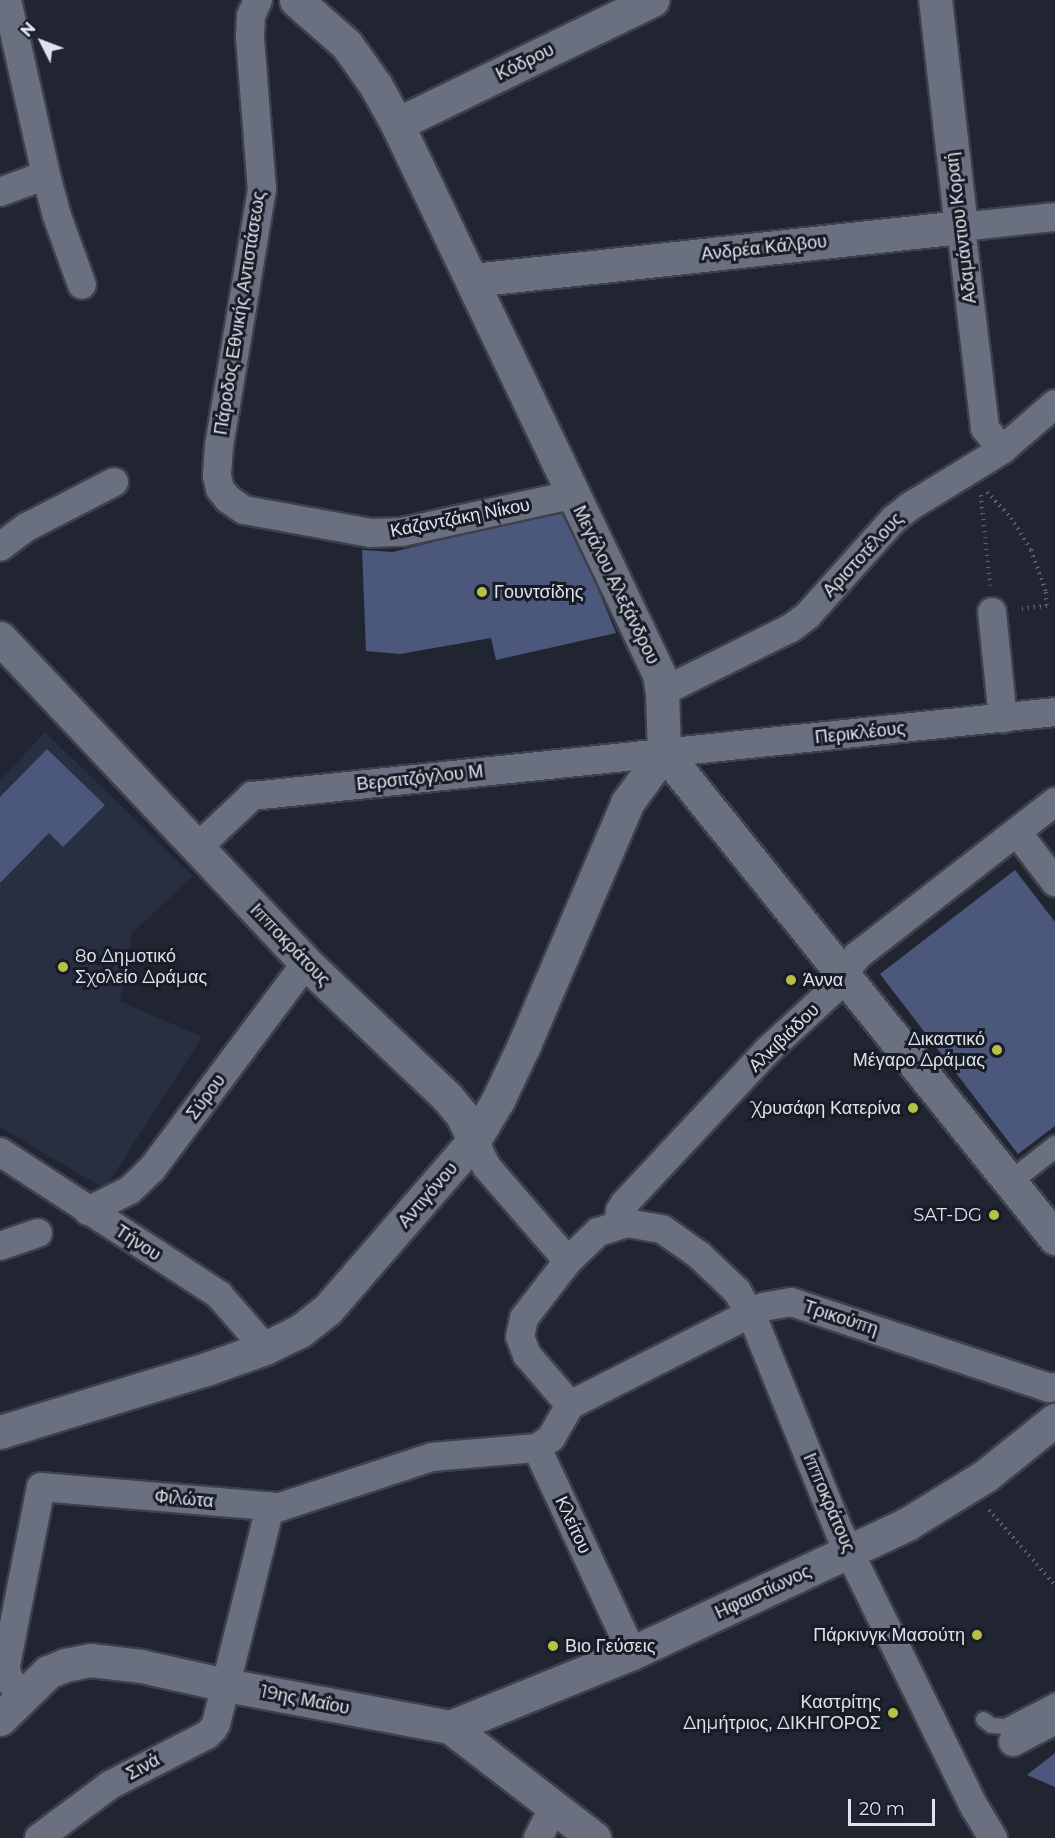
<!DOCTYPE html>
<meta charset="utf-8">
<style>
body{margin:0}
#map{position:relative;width:1055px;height:1838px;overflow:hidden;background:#202531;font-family:Montserrat,sans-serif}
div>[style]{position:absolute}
.built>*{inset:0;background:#282f40}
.building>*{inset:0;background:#4b587b}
.path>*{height:4px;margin-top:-2px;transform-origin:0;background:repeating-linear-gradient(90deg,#5f636e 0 1.5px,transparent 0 6px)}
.roads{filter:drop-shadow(2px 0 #3d414b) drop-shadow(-2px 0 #3d414b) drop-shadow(0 2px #3d414b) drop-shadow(0 -2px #3d414b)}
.service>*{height:15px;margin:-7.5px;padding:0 7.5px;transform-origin:7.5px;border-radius:7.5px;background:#6a707f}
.pedestrian>*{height:21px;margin:-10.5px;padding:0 10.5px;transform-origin:10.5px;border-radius:10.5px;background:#6a707f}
.minor>*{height:28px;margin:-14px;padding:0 14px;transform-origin:14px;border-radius:14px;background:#6a707f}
.tertiary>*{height:33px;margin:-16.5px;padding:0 16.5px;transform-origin:16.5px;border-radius:16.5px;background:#6a707f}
.dots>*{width:16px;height:16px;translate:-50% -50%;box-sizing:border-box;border:3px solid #171c27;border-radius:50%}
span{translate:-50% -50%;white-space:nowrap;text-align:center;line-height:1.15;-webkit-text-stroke:6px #171c27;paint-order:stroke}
.street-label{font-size:18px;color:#dee2ea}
.poi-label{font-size:18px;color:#dee2ea}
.left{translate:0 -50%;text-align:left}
.right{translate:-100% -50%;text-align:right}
.north{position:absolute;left:12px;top:12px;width:60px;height:60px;-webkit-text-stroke:4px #171c27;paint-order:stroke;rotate:312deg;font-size:16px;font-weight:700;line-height:24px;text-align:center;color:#dee2ea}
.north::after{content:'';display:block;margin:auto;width:21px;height:27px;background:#dee2ea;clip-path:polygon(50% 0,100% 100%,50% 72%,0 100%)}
.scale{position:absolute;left:848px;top:1799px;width:87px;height:27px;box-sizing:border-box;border:3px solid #dee2ea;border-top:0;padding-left:8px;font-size:18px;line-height:21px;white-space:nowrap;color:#dee2ea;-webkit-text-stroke:4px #171c27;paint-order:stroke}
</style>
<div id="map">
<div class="built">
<div style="clip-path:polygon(45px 732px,193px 876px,132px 933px,120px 1001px,202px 1037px,109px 1182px,100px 1186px,0 1127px,0 781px)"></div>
</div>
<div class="building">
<div style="clip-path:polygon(565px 509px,616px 633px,496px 660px,491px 638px,400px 654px,366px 651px,362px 550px,393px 552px)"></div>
<div style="clip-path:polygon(47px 749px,105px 805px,63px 847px,49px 833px,0 883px,0 797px)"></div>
<div style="clip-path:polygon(1015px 870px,1055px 922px,1055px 1126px,1018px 1154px,880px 974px)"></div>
<div style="clip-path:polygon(1055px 1753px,1055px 1787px,1027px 1775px)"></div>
</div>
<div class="path">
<div style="left:987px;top:492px;width:35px;rotate:47deg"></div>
<div style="left:1011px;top:518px;width:38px;rotate:58deg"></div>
<div style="left:1031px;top:550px;width:45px;rotate:70.3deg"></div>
<div style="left:1046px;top:592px;width:14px;rotate:86deg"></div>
<div style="left:1047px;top:606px;width:29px;rotate:174deg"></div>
<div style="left:981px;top:495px;width:91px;rotate:84.4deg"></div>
<div style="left:989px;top:1510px;width:100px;rotate:48.7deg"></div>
</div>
<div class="roads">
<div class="service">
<div style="left:983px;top:1719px;width:10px;rotate:37deg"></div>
<div style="left:991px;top:1725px;width:14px;rotate:4deg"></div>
<div style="left:1005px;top:1726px;width:56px;rotate:-27.5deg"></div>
</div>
<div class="pedestrian">
<div style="left:1008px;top:1183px;width:60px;rotate:-38.2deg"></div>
</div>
<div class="minor">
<div style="left:7px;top:0;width:179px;rotate:77.4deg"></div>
<div style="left:46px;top:175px;width:42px;rotate:75deg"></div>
<div style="left:57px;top:216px;width:73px;rotate:70.1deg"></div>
<div style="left:258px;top:0;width:17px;rotate:114deg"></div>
<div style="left:251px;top:16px;width:22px;rotate:93deg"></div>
<div style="left:250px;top:38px;width:151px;rotate:85.5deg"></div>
<div style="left:262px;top:189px;width:261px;rotate:99.5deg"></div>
<div style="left:219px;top:446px;width:30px;rotate:94deg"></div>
<div style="left:217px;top:476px;width:13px;rotate:77deg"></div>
<div style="left:220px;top:489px;width:13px;rotate:51deg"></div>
<div style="left:228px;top:499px;width:19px;rotate:35deg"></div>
<div style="left:244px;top:510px;width:128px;rotate:10.3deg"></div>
<div style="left:370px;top:533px;width:32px;rotate:-2deg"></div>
<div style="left:402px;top:532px;width:174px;rotate:-12.3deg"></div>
<div style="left:0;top:192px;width:49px;rotate:-20.3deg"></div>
<div style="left:1002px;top:450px;width:28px;rotate:-128deg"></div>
<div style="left:985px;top:428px;width:202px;rotate:-96.8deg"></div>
<div style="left:961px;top:227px;width:95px;rotate:-6.1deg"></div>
<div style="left:0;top:547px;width:34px;rotate:-37deg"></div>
<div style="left:27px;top:527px;width:98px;rotate:-27.3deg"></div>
<div style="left:992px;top:612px;width:107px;rotate:84.1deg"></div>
<div style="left:662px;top:692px;width:144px;rotate:-26.4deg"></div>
<div style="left:791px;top:628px;width:21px;rotate:-37deg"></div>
<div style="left:808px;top:615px;width:127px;rotate:-48.2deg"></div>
<div style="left:893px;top:520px;width:21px;rotate:-39deg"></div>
<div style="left:909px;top:507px;width:109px;rotate:-31.5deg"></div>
<div style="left:1002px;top:450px;width:70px;rotate:-41deg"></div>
<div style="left:1017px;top:832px;width:63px;rotate:52.8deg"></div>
<div style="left:197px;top:848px;width:76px;rotate:-43.4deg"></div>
<div style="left:252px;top:796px;width:807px;rotate:-5.97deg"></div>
<div style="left:474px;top:1140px;width:29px;rotate:65deg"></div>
<div style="left:486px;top:1166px;width:125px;rotate:49.2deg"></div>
<div style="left:0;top:1152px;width:262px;rotate:33.1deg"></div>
<div style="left:219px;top:1295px;width:70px;rotate:49deg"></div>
<div style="left:88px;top:1211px;width:47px;rotate:-26.6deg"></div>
<div style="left:130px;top:1190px;width:30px;rotate:-44deg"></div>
<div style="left:152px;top:1169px;width:257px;rotate:-53.2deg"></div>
<div style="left:618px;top:1225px;width:14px;rotate:-82deg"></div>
<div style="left:620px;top:1211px;width:9px;rotate:-58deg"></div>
<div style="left:625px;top:1203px;width:208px;rotate:-46.9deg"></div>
<div style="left:767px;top:1051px;width:90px;rotate:-42.7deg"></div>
<div style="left:833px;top:990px;width:42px;rotate:-54.8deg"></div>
<div style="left:857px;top:956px;width:251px;rotate:-37.9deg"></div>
<div style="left:0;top:1246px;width:40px;rotate:-18.9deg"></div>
<div style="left:570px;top:1405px;width:66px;rotate:-130.7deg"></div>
<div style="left:527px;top:1355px;width:19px;rotate:-111deg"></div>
<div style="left:520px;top:1337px;width:19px;rotate:-78deg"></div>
<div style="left:524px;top:1318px;width:72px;rotate:-52.3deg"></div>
<div style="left:568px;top:1261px;width:42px;rotate:-44deg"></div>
<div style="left:598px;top:1232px;width:30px;rotate:-17deg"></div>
<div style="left:627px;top:1223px;width:36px;rotate:10deg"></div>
<div style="left:662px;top:1229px;width:45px;rotate:35.1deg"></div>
<div style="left:699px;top:1255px;width:52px;rotate:43.5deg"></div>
<div style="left:737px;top:1291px;width:37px;rotate:61deg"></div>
<div style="left:755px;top:1323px;width:227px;rotate:68deg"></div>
<div style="left:840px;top:1533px;width:306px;rotate:63.9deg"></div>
<div style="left:975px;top:1808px;width:35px;rotate:59deg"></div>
<div style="left:570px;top:1405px;width:216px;rotate:-26.9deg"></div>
<div style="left:763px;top:1307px;width:28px;rotate:-10deg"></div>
<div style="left:791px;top:1302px;width:272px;rotate:18.4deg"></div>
<div style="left:1049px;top:1388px;width:6px;rotate:-9deg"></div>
<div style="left:570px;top:1405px;width:38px;rotate:120deg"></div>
<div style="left:551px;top:1438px;width:17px;rotate:144deg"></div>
<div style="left:537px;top:1448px;width:226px;rotate:65.1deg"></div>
<div style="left:20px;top:1698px;width:26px;rotate:-119deg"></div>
<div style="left:7px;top:1675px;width:10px;rotate:-96deg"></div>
<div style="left:6px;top:1665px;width:181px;rotate:-78.9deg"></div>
<div style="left:41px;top:1487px;width:240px;rotate:4.8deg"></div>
<div style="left:280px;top:1507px;width:160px;rotate:-18.2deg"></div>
<div style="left:432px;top:1457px;width:105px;rotate:-4.9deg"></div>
<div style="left:1013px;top:1742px;width:47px;rotate:-27.6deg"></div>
<div style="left:39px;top:1838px;width:89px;rotate:-36.7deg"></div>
<div style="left:110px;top:1785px;width:109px;rotate:-27.3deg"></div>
<div style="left:207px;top:1735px;width:8px;rotate:-45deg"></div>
<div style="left:213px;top:1729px;width:6px;rotate:-59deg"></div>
<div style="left:216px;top:1724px;width:224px;rotate:-76deg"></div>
<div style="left:538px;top:1838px;width:34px;rotate:-63deg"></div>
</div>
<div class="tertiary">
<div style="left:296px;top:0;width:68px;rotate:41.4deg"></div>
<div style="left:347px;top:45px;width:50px;rotate:54.7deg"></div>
<div style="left:376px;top:86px;width:43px;rotate:61.1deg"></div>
<div style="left:397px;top:124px;width:609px;rotate:64.53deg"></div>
<div style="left:659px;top:674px;width:18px;rotate:81deg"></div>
<div style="left:662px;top:692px;width:60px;rotate:88.1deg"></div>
<div style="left:664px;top:752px;width:624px;rotate:51.18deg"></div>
<div style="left:397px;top:124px;width:284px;rotate:-25.9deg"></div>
<div style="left:473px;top:280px;width:491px;rotate:-6.2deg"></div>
<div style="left:961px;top:227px;width:228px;rotate:-96.5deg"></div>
<div style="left:0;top:638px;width:446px;rotate:46.7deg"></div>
<div style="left:306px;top:963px;width:195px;rotate:43.5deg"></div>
<div style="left:447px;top:1097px;width:23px;rotate:50deg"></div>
<div style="left:462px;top:1115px;width:28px;rotate:64deg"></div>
<div style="left:0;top:1432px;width:219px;rotate:-17deg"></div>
<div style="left:209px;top:1368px;width:59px;rotate:-19.7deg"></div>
<div style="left:265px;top:1348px;width:39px;rotate:-26deg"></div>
<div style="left:300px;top:1331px;width:34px;rotate:-38deg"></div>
<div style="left:327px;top:1310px;width:225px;rotate:-49.1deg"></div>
<div style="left:474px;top:1140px;width:47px;rotate:-59deg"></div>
<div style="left:498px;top:1100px;width:61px;rotate:-64.7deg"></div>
<div style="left:524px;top:1045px;width:263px;rotate:-66.9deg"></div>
<div style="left:627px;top:803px;width:63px;rotate:-54deg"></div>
<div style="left:0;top:1719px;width:67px;rotate:-44.4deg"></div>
<div style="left:48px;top:1672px;width:18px;rotate:-22deg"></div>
<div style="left:65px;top:1665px;width:25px;rotate:-11deg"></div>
<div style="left:90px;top:1660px;width:51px;rotate:6.7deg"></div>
<div style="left:141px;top:1666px;width:87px;rotate:12.6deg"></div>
<div style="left:226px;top:1685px;width:228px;rotate:10.6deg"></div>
<div style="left:450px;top:1727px;width:182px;rotate:37.6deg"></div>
<div style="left:450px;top:1727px;width:196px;rotate:-22.1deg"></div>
<div style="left:632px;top:1653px;width:304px;rotate:-25.1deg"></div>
<div style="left:907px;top:1524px;width:92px;rotate:-31.6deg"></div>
<div style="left:985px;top:1476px;width:90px;rotate:-38.7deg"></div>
</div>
</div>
<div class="dots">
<div style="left:482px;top:592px;background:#b8c147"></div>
<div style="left:63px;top:967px;background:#b8c147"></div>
<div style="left:791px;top:980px;background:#b8c147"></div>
<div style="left:997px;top:1050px;background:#b8c147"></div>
<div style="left:913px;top:1108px;background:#b8c147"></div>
<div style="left:994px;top:1215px;background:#b8c147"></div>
<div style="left:977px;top:1635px;background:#b8c147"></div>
<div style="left:553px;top:1646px;background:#b8c147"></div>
<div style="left:893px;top:1713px;background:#b8c147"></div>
</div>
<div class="street-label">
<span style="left:525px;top:62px;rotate:-26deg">Κόδρου</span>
<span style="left:961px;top:228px;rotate:-97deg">Αδαμάντιου Κοραή</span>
<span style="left:764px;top:248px;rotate:-6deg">Ανδρέα Κάλβου</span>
<span style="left:240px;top:313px;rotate:-81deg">Πάροδος Εθνικής Αντιστάσεως</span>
<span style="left:460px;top:518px;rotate:-11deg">Καζαντζάκη Νίκου</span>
<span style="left:863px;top:555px;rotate:-47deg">Αριστοτέλους</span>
<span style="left:616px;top:585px;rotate:64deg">Μεγάλου Αλεξάνδρου</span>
<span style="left:860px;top:733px;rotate:-6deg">Περικλέους</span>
<span style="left:420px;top:778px;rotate:-6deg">Βερσιτζόγλου Μ</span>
<span style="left:290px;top:945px;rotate:46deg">Ιπποκράτους</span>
<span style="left:784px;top:1038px;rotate:-44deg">Αλκιβιάδου</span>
<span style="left:206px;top:1097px;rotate:-53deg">Σύρου</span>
<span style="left:428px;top:1195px;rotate:-49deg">Αντιγόνου</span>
<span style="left:138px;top:1243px;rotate:33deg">Τήνου</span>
<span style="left:841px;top:1318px;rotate:18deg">Τρικούπη</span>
<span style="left:184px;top:1499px;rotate:5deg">Φιλώτα</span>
<span style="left:829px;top:1503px;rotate:67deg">Ιπποκράτους</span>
<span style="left:573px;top:1525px;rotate:65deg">Κλείτου</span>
<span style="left:763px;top:1592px;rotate:-25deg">Ηφαιστίωνος</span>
<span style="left:305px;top:1700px;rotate:11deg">19ης Μαΐου</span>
<span style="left:143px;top:1767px;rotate:-29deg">Σινά</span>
</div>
<div class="poi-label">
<span class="left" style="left:494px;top:592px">Γουντσίδης</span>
<span class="left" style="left:75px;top:967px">8ο Δημοτικό<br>Σχολείο Δράμας</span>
<span class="left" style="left:803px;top:980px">Άννα</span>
<span class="right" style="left:985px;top:1050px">Δικαστικό<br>Μέγαρο Δράμας</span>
<span class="right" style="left:901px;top:1108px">Χρυσάφη Κατερίνα</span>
<span class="right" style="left:982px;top:1215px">SAT-DG</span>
<span class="right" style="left:965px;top:1635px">Πάρκινγκ Μασούτη</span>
<span class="left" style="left:565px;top:1646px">Βιο Γεύσεις</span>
<span class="right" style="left:881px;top:1713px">Καστρίτης<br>Δημήτριος, ΔΙΚΗΓΟΡΟΣ</span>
</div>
<div class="north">N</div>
<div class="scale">20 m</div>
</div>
